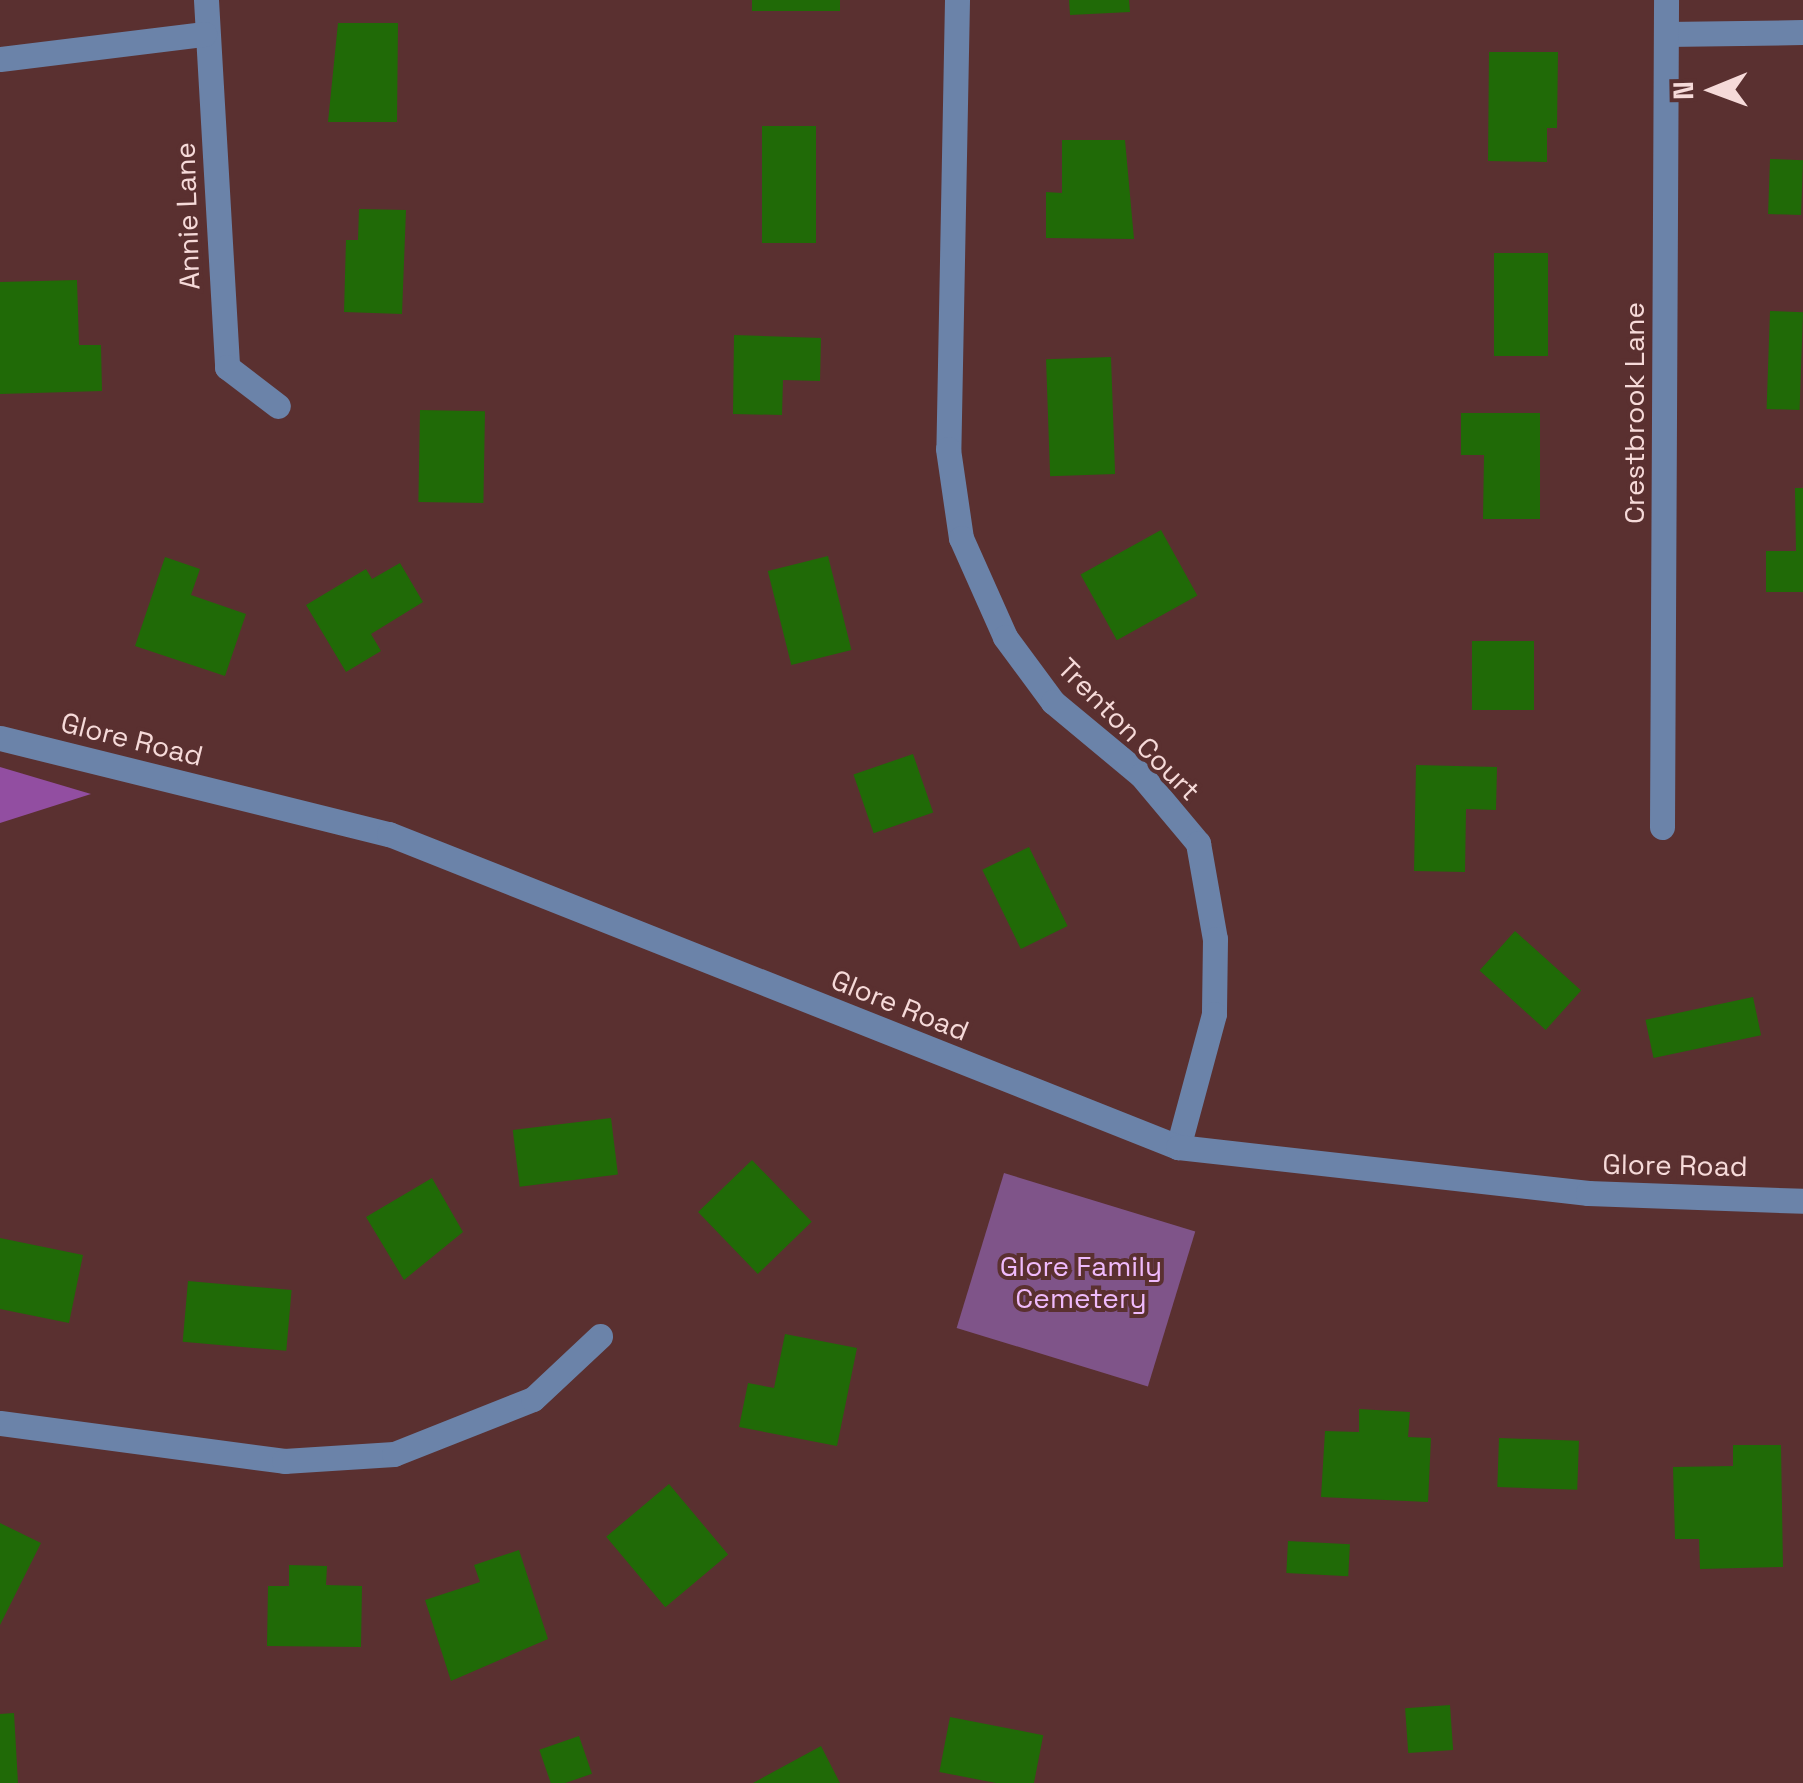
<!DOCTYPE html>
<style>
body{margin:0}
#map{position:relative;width:1803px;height:1783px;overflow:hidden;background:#5a3030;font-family:"Space Grotesk",sans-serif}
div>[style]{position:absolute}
.green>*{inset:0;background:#7f5489;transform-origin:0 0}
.forest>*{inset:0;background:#924ea1}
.building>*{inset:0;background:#206a07;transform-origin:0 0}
.minor>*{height:25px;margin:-12.5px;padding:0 12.5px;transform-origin:12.5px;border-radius:12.5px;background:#6b83a9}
span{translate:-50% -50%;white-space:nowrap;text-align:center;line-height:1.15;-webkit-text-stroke:8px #5a3030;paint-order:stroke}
.street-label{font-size:28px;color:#f6dad9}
.park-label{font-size:28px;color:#efbafb}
.north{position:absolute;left:1663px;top:40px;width:100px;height:100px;-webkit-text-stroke:8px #5a3030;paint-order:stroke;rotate:269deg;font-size:28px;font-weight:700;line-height:40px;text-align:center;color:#f6dad9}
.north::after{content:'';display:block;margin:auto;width:35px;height:45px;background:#f6dad9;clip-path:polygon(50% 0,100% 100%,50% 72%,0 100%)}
</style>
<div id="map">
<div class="green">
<div style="left:1004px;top:1173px;width:200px;height:162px;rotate:17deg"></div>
</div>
<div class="forest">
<div style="clip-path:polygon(0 767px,91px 794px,0 823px)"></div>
</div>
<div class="building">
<div style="left:752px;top:0;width:88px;height:11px"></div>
<div style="clip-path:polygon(1069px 0,1129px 0,1130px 12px,1070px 15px)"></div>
<div style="clip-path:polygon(338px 23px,398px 23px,397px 122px,328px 122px)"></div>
<div style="clip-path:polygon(1489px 52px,1558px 52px,1557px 128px,1547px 128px,1547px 162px,1488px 161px)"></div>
<div style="left:762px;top:126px;width:54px;height:117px"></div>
<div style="clip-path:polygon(1062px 140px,1125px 140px,1134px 239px,1046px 238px,1046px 192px,1062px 193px)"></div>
<div style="left:1770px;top:159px;width:33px;height:55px;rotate:2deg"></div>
<div style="clip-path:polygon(359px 209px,406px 210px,402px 314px,344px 312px,346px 240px,358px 240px)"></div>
<div style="left:1494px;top:253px;width:54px;height:103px"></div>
<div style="clip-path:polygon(77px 280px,79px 345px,101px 345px,102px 391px,0 394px,0 282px)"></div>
<div style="left:1770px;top:311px;width:33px;height:98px;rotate:2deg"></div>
<div style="clip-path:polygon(734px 335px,821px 338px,820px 381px,783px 380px,782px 415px,733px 414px)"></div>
<div style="left:1111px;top:357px;width:117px;height:65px;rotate:88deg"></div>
<div style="left:420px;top:410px;width:65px;height:92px;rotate:1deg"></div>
<div style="clip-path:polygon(1461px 413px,1540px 413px,1540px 519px,1483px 519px,1484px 455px,1461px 455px)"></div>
<div style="clip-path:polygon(1795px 488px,1803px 488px,1803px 592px,1766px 592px,1766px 551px,1796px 551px)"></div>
<div style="left:1161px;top:530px;width:75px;height:92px;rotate:61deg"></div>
<div style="left:828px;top:556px;width:97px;height:62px;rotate:76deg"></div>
<div style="clip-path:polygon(165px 557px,200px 569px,191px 595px,246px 614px,225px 676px,135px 646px)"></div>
<div style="clip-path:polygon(400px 563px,423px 602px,371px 634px,381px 651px,346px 672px,306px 605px,366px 569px,372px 579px)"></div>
<div style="left:1472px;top:641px;width:62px;height:69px"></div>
<div style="left:913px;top:754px;width:62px;height:63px;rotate:71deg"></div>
<div style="clip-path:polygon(1416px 765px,1497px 767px,1496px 810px,1466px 809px,1465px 872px,1414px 871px)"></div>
<div style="left:1029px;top:847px;width:88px;height:52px;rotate:64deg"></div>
<div style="left:1515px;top:931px;width:89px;height:53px;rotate:42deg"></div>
<div style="left:1753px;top:997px;width:39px;height:110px;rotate:78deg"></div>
<div style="left:611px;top:1118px;width:57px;height:99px;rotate:83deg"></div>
<div style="left:752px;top:1160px;width:86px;height:75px;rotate:46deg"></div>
<div style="clip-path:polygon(432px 1178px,463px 1232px,404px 1280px,366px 1217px)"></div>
<div style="clip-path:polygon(0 1238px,83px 1255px,69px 1323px,0 1309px)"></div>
<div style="left:188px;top:1281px;width:104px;height:61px;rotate:5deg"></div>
<div style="clip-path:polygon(785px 1334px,857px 1348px,837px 1446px,739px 1427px,748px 1383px,774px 1388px)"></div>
<div style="clip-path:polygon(1359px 1409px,1410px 1412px,1408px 1437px,1431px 1438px,1428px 1502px,1321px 1497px,1325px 1431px,1359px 1432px)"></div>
<div style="left:1499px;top:1438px;width:80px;height:49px;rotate:2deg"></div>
<div style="clip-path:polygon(1733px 1445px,1781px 1445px,1783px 1567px,1700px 1569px,1699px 1539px,1675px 1539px,1673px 1467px,1733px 1466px)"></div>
<div style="left:669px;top:1484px;width:92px;height:82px;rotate:50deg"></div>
<div style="clip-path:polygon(0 1523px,41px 1543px,0 1625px)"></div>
<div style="left:1288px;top:1541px;width:62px;height:32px;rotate:3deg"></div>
<div style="clip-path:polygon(519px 1550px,548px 1639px,451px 1681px,425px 1600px,480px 1582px,474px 1565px)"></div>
<div style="clip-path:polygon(289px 1565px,327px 1566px,326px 1585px,362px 1586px,361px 1647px,267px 1646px,268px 1586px,289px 1586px)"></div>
<div style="left:1450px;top:1705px;width:45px;height:45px;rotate:86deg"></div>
<div style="clip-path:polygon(14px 1713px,18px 1783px,0 1783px,0 1714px)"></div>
<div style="left:950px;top:1717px;width:95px;height:56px;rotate:11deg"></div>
<div style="left:579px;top:1736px;width:40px;height:42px;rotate:71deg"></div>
<div style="clip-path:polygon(821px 1746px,840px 1783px,753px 1783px)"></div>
</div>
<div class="minor">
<div style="left:206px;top:0;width:368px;rotate:86.7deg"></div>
<div style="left:227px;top:367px;width:64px;rotate:37.4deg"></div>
<div style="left:957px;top:0;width:449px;rotate:91.1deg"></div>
<div style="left:948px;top:449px;width:90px;rotate:81.7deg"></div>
<div style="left:961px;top:538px;width:108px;rotate:66deg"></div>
<div style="left:1005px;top:637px;width:81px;rotate:53.6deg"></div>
<div style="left:1053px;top:702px;width:114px;rotate:39.7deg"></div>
<div style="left:1141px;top:775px;width:89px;rotate:50deg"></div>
<div style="left:1198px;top:843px;width:97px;rotate:80deg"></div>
<div style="left:1215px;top:939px;width:75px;rotate:90.8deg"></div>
<div style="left:1214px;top:1014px;width:138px;rotate:105.1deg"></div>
<div style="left:1666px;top:34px;width:137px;rotate:-0.8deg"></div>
<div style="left:0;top:59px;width:206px;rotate:-7deg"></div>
<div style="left:0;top:738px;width:401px;rotate:13.9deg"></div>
<div style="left:389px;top:834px;width:849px;rotate:21.64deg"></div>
<div style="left:1178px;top:1147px;width:413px;rotate:6.4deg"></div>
<div style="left:1588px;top:1193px;width:215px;rotate:2.1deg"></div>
<div style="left:1662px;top:827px;width:827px;rotate:-89.72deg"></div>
<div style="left:0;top:1423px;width:287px;rotate:7.6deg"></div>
<div style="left:284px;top:1461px;width:110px;rotate:-3.6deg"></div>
<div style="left:394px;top:1454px;width:149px;rotate:-21.6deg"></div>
<div style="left:533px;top:1399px;width:92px;rotate:-43.2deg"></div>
</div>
<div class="street-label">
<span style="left:187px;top:216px;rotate:-92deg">Annie Lane</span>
<span style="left:1634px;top:413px;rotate:-90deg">Crestbrook Lane</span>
<span style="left:1129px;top:729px;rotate:45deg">Trenton Court</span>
<span style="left:132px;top:739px;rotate:14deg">Glore Road</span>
<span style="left:900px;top:1005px;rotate:22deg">Glore Road</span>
<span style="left:1675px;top:1165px;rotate:1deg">Glore Road</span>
</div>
<div class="park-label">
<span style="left:1081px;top:1282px">Glore Family<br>Cemetery</span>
</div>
<div class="north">N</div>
</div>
